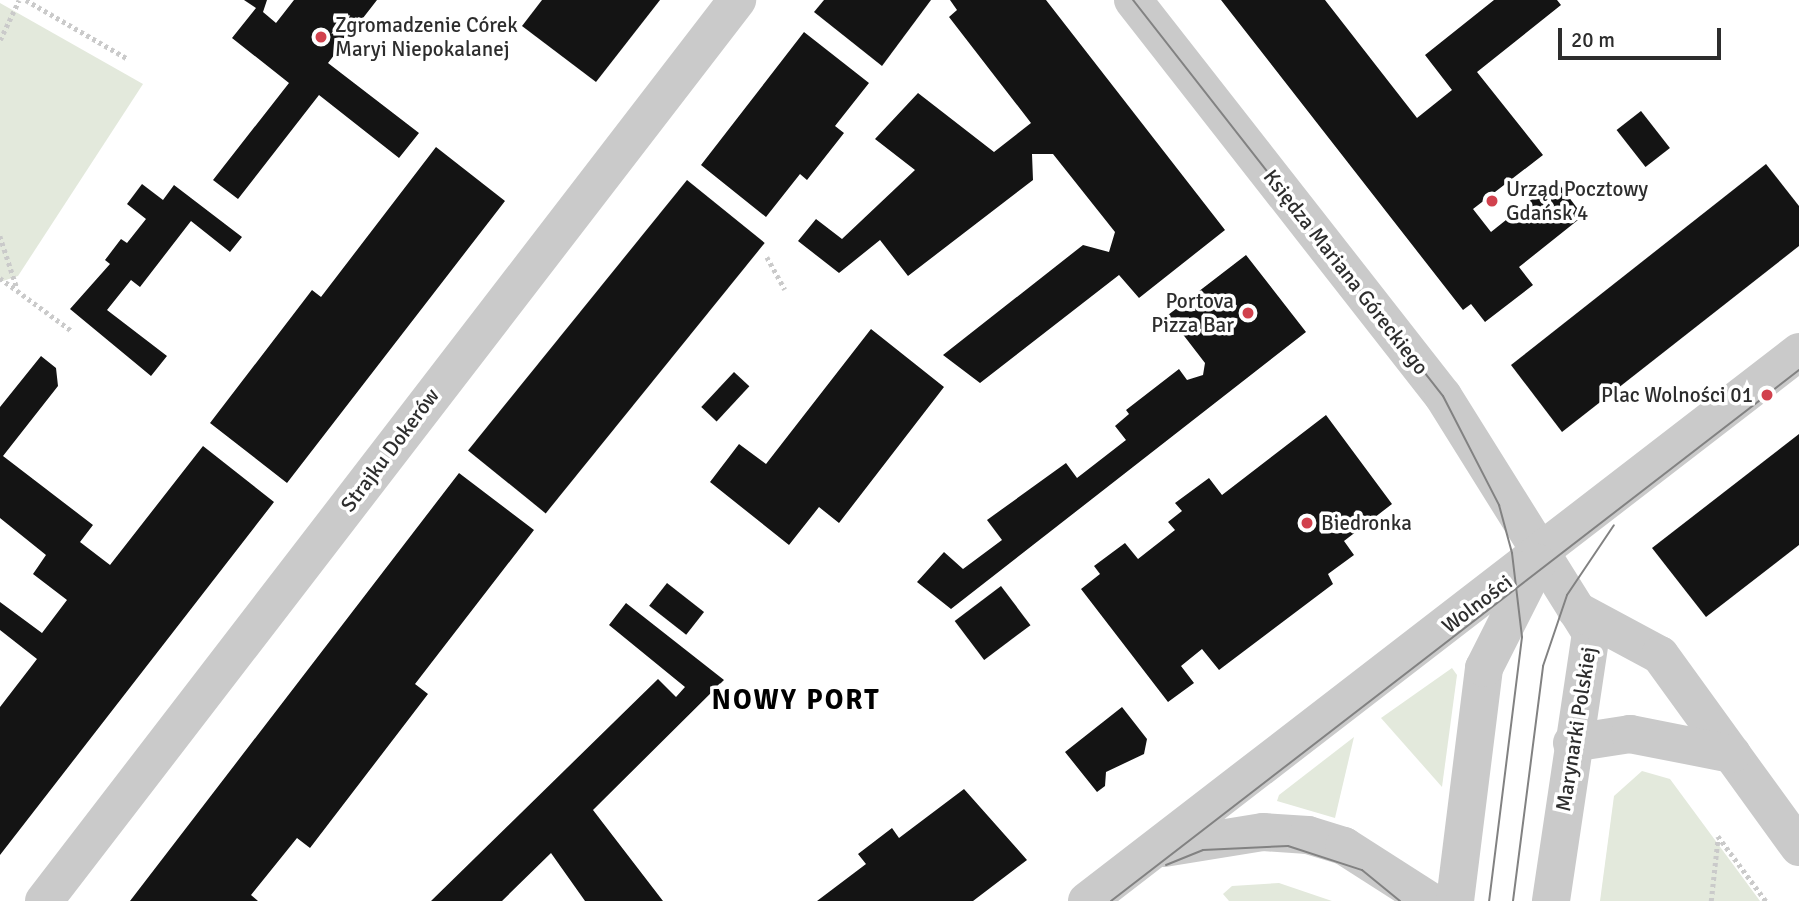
<!DOCTYPE html>
<meta charset="utf-8">
<style>
body{margin:0}
#map{position:relative;width:1799px;height:901px;overflow:hidden;background:#fff;font-family:Signika,sans-serif}
div>[style]{position:absolute}
.green>*{inset:0;background:#e3e9dc}
.building>*{inset:0;background:#141414;transform-origin:0 0}
.path>*{height:4.5px;margin-top:-2.25px;transform-origin:0;background:repeating-linear-gradient(90deg,#cacaca 0 3.5px,transparent 0 7px)}
.minor>*{height:38px;margin:-19px;padding:0 19px;transform-origin:19px;border-radius:19px;background:#cacaca}
.tram>*{height:2px;margin:-1px;padding:0 1px;transform-origin:1px;border-radius:1px;background:#828282}
.dots>*{width:19px;height:19px;translate:-50% -50%;box-sizing:border-box;border:4px solid #fff;border-radius:50%}
span{translate:-50% -50%;white-space:nowrap;text-align:center;line-height:1.15;-webkit-text-stroke:7px #fff;paint-order:stroke}
.poi-label{font-size:21px;color:#2d2d2d}
.left{translate:0 -50%;text-align:left}
.right{translate:-100% -50%;text-align:right}
.street-label{font-size:21px;color:#2d2d2d}
.district-label{font-size:28px;color:#000;font-weight:700;letter-spacing:2px}
.scale{position:absolute;left:1558px;top:28px;width:163px;height:32px;box-sizing:border-box;border:4px solid #2d2d2d;border-top:0;padding-left:9px;font-size:21px;line-height:24px;white-space:nowrap;color:#2d2d2d;-webkit-text-stroke:5px #fff;paint-order:stroke}
</style>
<div id="map">
<div class="green">
<div style="clip-path:polygon(0 3px,143px 84px,18px 276px,0 282px)"></div>
<div style="clip-path:polygon(1452px 668px,1457px 675px,1442px 787px,1381px 718px)"></div>
<div style="clip-path:polygon(1354px 737px,1335px 818px,1277px 801px,1279px 795px)"></div>
<div style="clip-path:polygon(1642px 771px,1670px 779px,1760px 901px,1600px 901px,1614px 796px)"></div>
<div style="clip-path:polygon(1279px 883px,1332px 901px,1229px 901px,1223px 894px,1232px 886px)"></div>
</div>
<div class="building">
<div style="clip-path:polygon(244px 0,267px 0,263px 12px,276px 23px,294px 0,377px 0,328px 63px,419px 133px,399px 158px,319px 95px,238px 199px,213px 180px,289px 83px,232px 38px,256px 8px)"></div>
<div style="clip-path:polygon(542px 0,660px 0,596px 82px,522px 26px)"></div>
<div style="clip-path:polygon(824px 0,931px 0,882px 66px,814px 12px)"></div>
<div style="clip-path:polygon(950px 0,1046px 0,1225px 230px,1139px 298px,1119px 275px,980px 383px,943px 355px,1083px 245px,1109px 252px,1115px 232px,1053px 154px,1032px 154px,1033px 180px,908px 276px,880px 240px,839px 273px,798px 241px,816px 219px,842px 239px,915px 170px,875px 139px,918px 93px,994px 152px,1031px 123px,949px 17px,957px 10px)"></div>
<div style="clip-path:polygon(1221px 0,1325px 0,1417px 118px,1452px 90px,1425px 55px,1494px 0,1557px 0,1561px 5px,1477px 72px,1543px 155px,1473px 209px,1491px 232px,1556px 180px,1583px 216px,1519px 267px,1533px 285px,1485px 322px,1471px 304px,1463px 310px)"></div>
<div style="clip-path:polygon(804px 32px,869px 83px,835px 126px,844px 133px,807px 180px,800px 174px,766px 217px,701px 165px)"></div>
<div style="left:1641px;top:111px;width:47px;height:31px;rotate:52deg"></div>
<div style="clip-path:polygon(436px 147px,505px 201px,287px 483px,210px 423px,312px 290px,321px 297px)"></div>
<div style="clip-path:polygon(1766px 164px,1799px 206px,1799px 246px,1562px 432px,1511px 365px)"></div>
<div style="left:687px;top:180px;width:100px;height:348px;rotate:39deg"></div>
<div style="clip-path:polygon(142px 184px,163px 200px,174px 185px,242px 237px,230px 252px,191px 221px,140px 287px,131px 280px,107px 310px,167px 356px,151px 376px,70px 309px,110px 264px,105px 260px,121px 239px,127px 243px,146px 219px,127px 204px)"></div>
<div style="clip-path:polygon(1246px 255px,1306px 332px,951px 609px,917px 582px,944px 552px,963px 569px,1002px 540px,987px 520px,1066px 463px,1077px 478px,1126px 440px,1115px 426px,1129px 414px,1126px 410px,1179px 369px,1187px 380px,1203px 375px,1205px 363px,1168px 315px)"></div>
<div style="clip-path:polygon(871px 329px,944px 387px,839px 523px,819px 507px,789px 545px,710px 482px,739px 444px,766px 464px)"></div>
<div style="clip-path:polygon(41px 356px,56px 368px,58px 386px,3px 456px,93px 525px,80px 542px,110px 565px,203px 446px,274px 502px,0 855px,0 707px,37px 659px,0 630px,0 602px,42px 633px,67px 600px,33px 574px,46px 555px,0 518px,0 407px)"></div>
<div style="left:734px;top:372px;width:21px;height:48px;rotate:43deg"></div>
<div style="clip-path:polygon(1326px 415px,1392px 504px,1344px 541px,1354px 555px,1328px 574px,1333px 584px,1219px 670px,1202px 649px,1181px 666px,1194px 683px,1168px 702px,1081px 589px,1100px 574px,1094px 566px,1125px 543px,1138px 559px,1175px 530px,1168px 522px,1182px 511px,1175px 503px,1209px 478px,1222px 495px)"></div>
<div style="clip-path:polygon(1799px 434px,1799px 545px,1706px 617px,1652px 548px)"></div>
<div style="clip-path:polygon(459px 473px,534px 530px,415px 684px,428px 694px,310px 848px,297px 838px,251px 895px,258px 901px,130px 901px)"></div>
<div style="left:667px;top:583px;width:47px;height:29px;rotate:38deg"></div>
<div style="left:1001px;top:586px;width:49px;height:58px;rotate:53deg"></div>
<div style="clip-path:polygon(626px 603px,724px 680px,593px 810px,663px 901px,585px 901px,551px 853px,502px 901px,431px 901px,658px 679px,676px 697px,685px 687px,609px 625px)"></div>
<div style="clip-path:polygon(1122px 707px,1147px 739px,1144px 754px,1106px 772px,1105px 786px,1097px 792px,1065px 752px)"></div>
<div style="clip-path:polygon(964px 789px,1027px 860px,973px 901px,817px 901px,866px 864px,858px 854px,892px 828px,899px 838px)"></div>
</div>
<div class="path">
<div style="left:26px;top:0;width:118px;rotate:30deg"></div>
<div style="left:0;top:40px;width:44px;rotate:-64.6deg"></div>
<div style="left:0;top:236px;width:55px;rotate:71.9deg"></div>
<div style="left:767px;top:257px;width:37px;rotate:61deg"></div>
<div style="left:0;top:278px;width:89px;rotate:36.4deg"></div>
<div style="left:1718px;top:836px;width:81px;rotate:53.6deg"></div>
<div style="left:1711px;top:901px;width:64px;rotate:-83.8deg"></div>
</div>
<div class="minor">
<div style="left:1133px;top:0;width:503px;rotate:51.95deg"></div>
<div style="left:1443px;top:396px;width:279px;rotate:58deg"></div>
<div style="left:1591px;top:633px;width:271px;rotate:98.5deg"></div>
<div style="left:1576px;top:610px;width:95px;rotate:28.2deg"></div>
<div style="left:1660px;top:655px;width:237px;rotate:54.1deg"></div>
<div style="left:1572px;top:743px;width:59px;rotate:-8.8deg"></div>
<div style="left:1630px;top:734px;width:104px;rotate:11.1deg"></div>
<div style="left:1164px;top:848px;width:100px;rotate:-9.2deg"></div>
<div style="left:1263px;top:832px;width:45px;rotate:3.8deg"></div>
<div style="left:1308px;top:835px;width:38px;rotate:17deg"></div>
<div style="left:1344px;top:846px;width:102px;rotate:32.6deg"></div>
<div style="left:44px;top:901px;width:1137px;rotate:-52.43deg"></div>
<div style="left:1087px;top:901px;width:899px;rotate:-37.63deg"></div>
<div style="left:1455px;top:901px;width:235px;rotate:-82.9deg"></div>
<div style="left:1484px;top:668px;width:118px;rotate:-63.2deg"></div>
</div>
<div class="tram">
<div style="left:1133px;top:0;width:503px;rotate:51.95deg"></div>
<div style="left:1443px;top:396px;width:123px;rotate:62.8deg"></div>
<div style="left:1499px;top:505px;width:50px;rotate:74.8deg"></div>
<div style="left:1512px;top:553px;width:85px;rotate:83.2deg"></div>
<div style="left:1522px;top:637px;width:266px;rotate:97.1deg"></div>
<div style="left:1166px;top:865px;width:40px;rotate:-22deg"></div>
<div style="left:1203px;top:850px;width:85px;rotate:-2.7deg"></div>
<div style="left:1288px;top:846px;width:78px;rotate:18deg"></div>
<div style="left:1362px;top:870px;width:49px;rotate:39.2deg"></div>
<div style="left:1111px;top:901px;width:869px;rotate:-37.66deg"></div>
<div style="left:1513px;top:901px;width:237px;rotate:-82.7deg"></div>
<div style="left:1543px;top:666px;width:75px;rotate:-71.3deg"></div>
<div style="left:1567px;top:595px;width:84px;rotate:-56.1deg"></div>
</div>
<div class="dots">
<div style="left:321px;top:37px;background:#d1414d"></div>
<div style="left:1492px;top:201px;background:#d1414d"></div>
<div style="left:1248px;top:313px;background:#d1414d"></div>
<div style="left:1767px;top:395px;background:#d1414d"></div>
<div style="left:1307px;top:523px;background:#d1414d"></div>
</div>
<div class="poi-label">
<span class="left" style="left:335px;top:37px">Zgromadzenie Córek<br>Maryi Niepokalanej</span>
<span class="left" style="left:1506px;top:201px">Urząd Pocztowy<br>Gdańsk 4</span>
<span class="right" style="left:1234px;top:313px">Portova<br>Pizza Bar</span>
<span class="right" style="left:1753px;top:395px">Plac Wolności 01</span>
<span class="left" style="left:1321px;top:523px">Biedronka</span>
</div>
<div class="street-label">
<span style="left:1346px;top:272px;rotate:52deg">Księdza Mariana Góreckiego</span>
<span style="left:390px;top:450px;rotate:-53deg">Strajku Dokerów</span>
<span style="left:1477px;top:604px;rotate:-37deg">Wolności</span>
<span style="left:1576px;top:729px;rotate:-81deg">Marynarki Polskiej</span>
</div>
<div class="district-label">
<span style="left:796px;top:700px">NOWY PORT</span>
</div>
<div class="scale">20 m</div>
</div>
